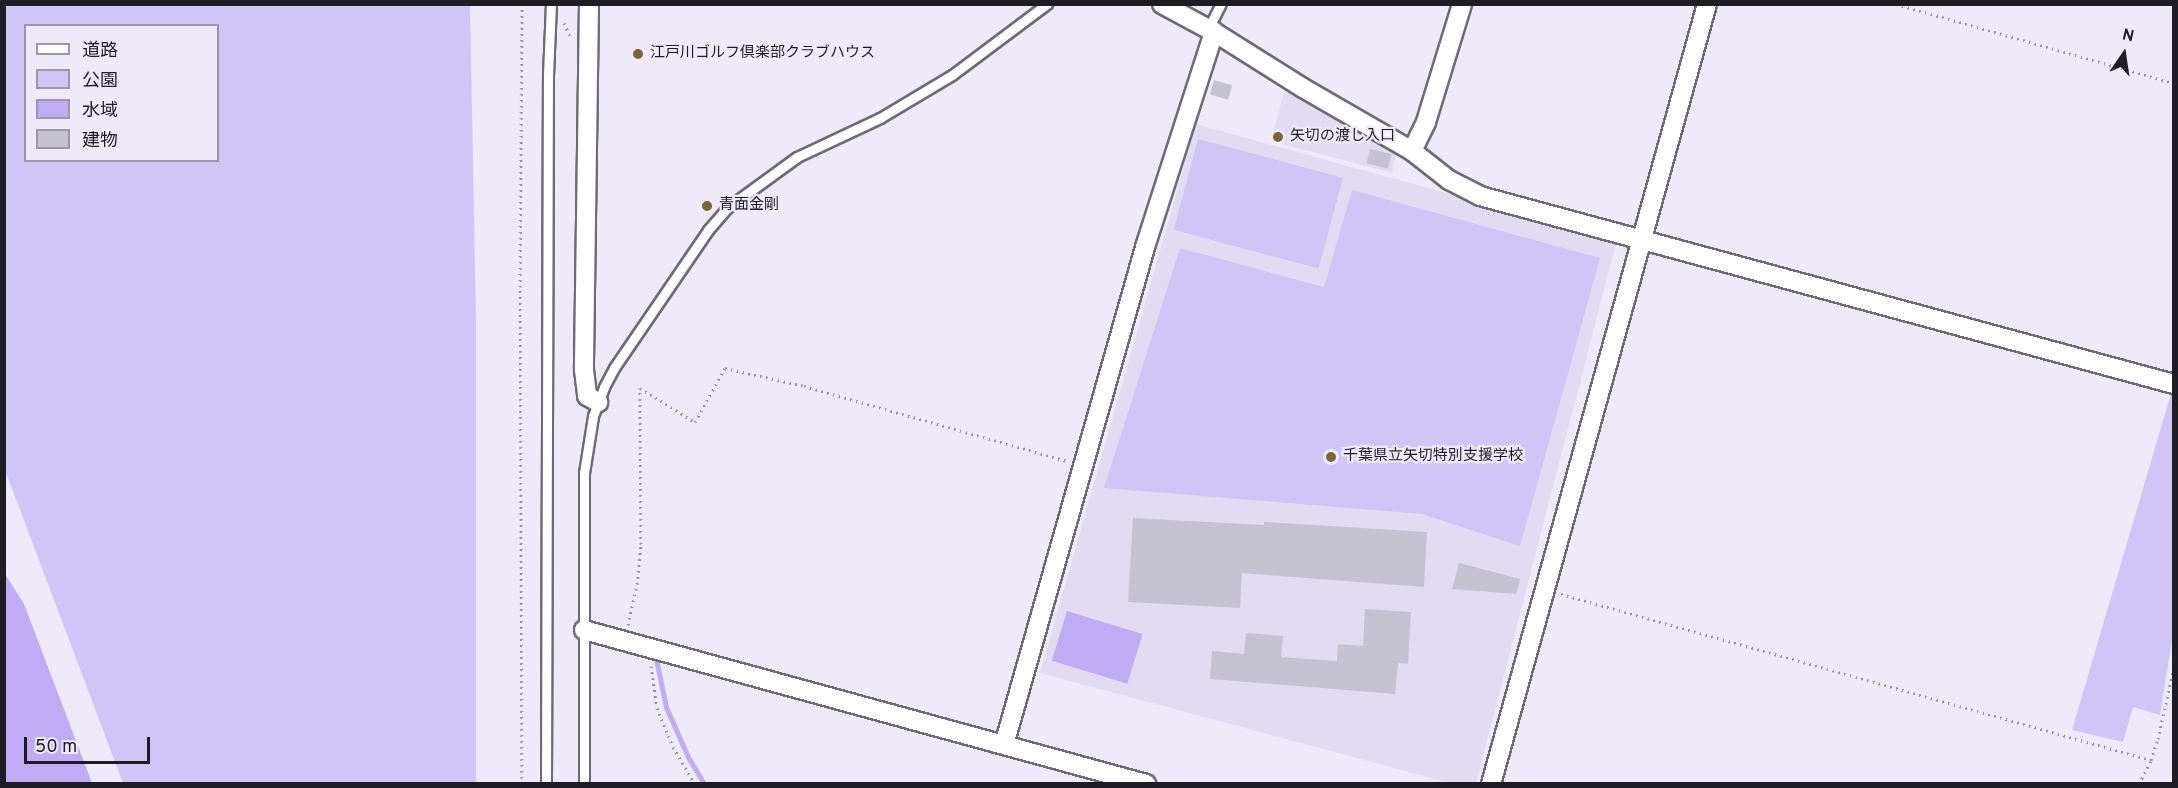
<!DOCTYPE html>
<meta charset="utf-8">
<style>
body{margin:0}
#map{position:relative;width:2178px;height:788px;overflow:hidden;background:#eeeafa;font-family:Overpass,"Noto Sans JP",sans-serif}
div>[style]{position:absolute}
.built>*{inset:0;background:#e2dcf3}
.green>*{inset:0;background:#d1c4f7;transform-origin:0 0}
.water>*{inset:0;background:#c0acf4;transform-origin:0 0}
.stream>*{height:5px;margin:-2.5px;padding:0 2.5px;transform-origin:2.5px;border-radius:2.5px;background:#c0acf4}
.building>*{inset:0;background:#c5c2d1;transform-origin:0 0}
.path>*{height:3px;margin-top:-1.5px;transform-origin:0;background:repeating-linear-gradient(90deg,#96939f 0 1.5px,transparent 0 6px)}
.roads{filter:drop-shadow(2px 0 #6e6b79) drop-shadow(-2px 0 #6e6b79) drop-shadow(0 2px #6e6b79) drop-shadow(0 -2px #6e6b79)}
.lane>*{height:9px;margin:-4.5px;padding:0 4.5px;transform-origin:4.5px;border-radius:4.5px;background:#fff}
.street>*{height:18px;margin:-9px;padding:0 9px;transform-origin:9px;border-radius:9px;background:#fff}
.dots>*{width:16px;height:16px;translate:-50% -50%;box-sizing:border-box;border:3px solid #eeeafa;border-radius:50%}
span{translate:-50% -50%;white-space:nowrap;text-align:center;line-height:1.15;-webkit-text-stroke:4.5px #eeeafa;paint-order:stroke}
.poi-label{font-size:15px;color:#1e1d23}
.left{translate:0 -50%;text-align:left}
.frame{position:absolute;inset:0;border:6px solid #1e1d23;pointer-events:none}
.legend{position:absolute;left:24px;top:24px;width:195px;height:138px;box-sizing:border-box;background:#eeeafa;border:2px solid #9b98a4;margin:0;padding:8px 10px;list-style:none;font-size:18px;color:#1e1d23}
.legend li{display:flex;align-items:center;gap:12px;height:30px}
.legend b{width:30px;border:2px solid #9b98a4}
.north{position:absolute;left:2094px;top:24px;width:60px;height:60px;-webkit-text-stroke:4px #eeeafa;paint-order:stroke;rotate:13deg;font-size:16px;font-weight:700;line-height:24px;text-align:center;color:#1e1d23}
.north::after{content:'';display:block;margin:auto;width:21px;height:27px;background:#1e1d23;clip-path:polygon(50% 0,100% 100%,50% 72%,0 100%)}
.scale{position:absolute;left:24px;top:737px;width:126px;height:27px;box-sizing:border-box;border:3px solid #1e1d23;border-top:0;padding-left:8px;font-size:18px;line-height:21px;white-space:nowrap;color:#1e1d23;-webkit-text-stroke:4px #eeeafa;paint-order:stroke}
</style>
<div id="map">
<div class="built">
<div style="clip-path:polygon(1285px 88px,1396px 153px,1392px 173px,1271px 141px)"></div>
<div style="clip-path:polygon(1196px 124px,1617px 240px,1476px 783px,1450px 783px,1040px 673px)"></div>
</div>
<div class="green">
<div style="clip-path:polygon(evenodd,5px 4px,470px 5px,476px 324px,476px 783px,123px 783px,5px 470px,5px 4px,26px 26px,218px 26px,218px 160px,26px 160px,26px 26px)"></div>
<div style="left:1198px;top:139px;width:150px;height:94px;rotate:15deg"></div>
<div style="clip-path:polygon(1352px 190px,1600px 258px,1520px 546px,1422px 514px,1104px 488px,1180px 248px,1324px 287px)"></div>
<div style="clip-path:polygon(2172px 390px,2173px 634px,2160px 715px,2133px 707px,2123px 742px,2072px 730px)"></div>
</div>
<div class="water">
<div style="clip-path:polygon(5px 574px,24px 604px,92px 783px,5px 783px)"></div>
<div style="left:1067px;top:611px;width:79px;height:52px;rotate:17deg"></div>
</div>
<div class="stream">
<div style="left:656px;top:659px;width:49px;rotate:78.2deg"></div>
<div style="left:666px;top:707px;width:55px;rotate:66.3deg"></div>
<div style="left:688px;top:757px;width:31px;rotate:59deg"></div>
</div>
<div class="building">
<div style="left:1214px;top:80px;width:19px;height:15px;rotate:16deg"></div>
<div style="left:1370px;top:149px;width:22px;height:15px;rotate:13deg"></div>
<div style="clip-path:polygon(1133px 518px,1264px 525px,1264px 522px,1427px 532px,1424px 587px,1242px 573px,1240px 608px,1128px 602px)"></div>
<div style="clip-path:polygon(1459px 563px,1520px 579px,1516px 594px,1452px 589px)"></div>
<div style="clip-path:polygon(1365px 609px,1411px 612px,1408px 664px,1398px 663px,1395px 694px,1210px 679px,1212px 651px,1244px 654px,1246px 633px,1283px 636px,1281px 657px,1337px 661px,1338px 644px,1363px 646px)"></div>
</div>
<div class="path">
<div style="left:1896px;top:4px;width:289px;rotate:15.9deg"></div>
<div style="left:564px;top:23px;width:14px;rotate:65deg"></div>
<div style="left:1561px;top:594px;width:613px;rotate:15.71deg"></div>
<div style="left:628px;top:625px;width:42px;rotate:-77.6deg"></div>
<div style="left:637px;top:584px;width:40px;rotate:-84.3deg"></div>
<div style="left:641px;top:544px;width:156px;rotate:-90.4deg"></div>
<div style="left:640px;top:388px;width:65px;rotate:31.7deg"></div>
<div style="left:695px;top:422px;width:62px;rotate:-60.9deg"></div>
<div style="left:725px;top:368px;width:81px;rotate:12.8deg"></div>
<div style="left:804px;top:386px;width:273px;rotate:15.9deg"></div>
<div style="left:651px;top:666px;width:42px;rotate:81.9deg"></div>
<div style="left:657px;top:708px;width:42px;rotate:67.7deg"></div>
<div style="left:673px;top:747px;width:43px;rotate:59.3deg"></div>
<div style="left:522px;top:784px;width:497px;rotate:-90.2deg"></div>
<div style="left:520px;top:287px;width:283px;rotate:-89.6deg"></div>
<div style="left:2139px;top:784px;width:27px;rotate:-63deg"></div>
<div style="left:2151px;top:760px;width:22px;rotate:-72deg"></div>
<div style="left:2158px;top:739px;width:74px;rotate:-77.5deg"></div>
</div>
<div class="roads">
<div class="lane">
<div style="left:1208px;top:29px;width:28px;rotate:-63deg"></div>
<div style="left:546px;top:784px;width:709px;rotate:-89.84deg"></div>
<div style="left:548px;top:75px;width:71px;rotate:-87.6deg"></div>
<div style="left:584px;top:784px;width:311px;rotate:-90deg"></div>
<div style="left:584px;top:473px;width:58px;rotate:-81deg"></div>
<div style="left:593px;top:416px;width:31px;rotate:-69deg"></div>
<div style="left:604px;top:387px;width:21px;rotate:-62deg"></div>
<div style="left:614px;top:368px;width:167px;rotate:-55.7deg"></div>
<div style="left:708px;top:230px;width:29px;rotate:-49deg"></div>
<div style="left:727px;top:208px;width:87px;rotate:-36.1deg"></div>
<div style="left:797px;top:157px;width:92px;rotate:-25.2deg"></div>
<div style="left:880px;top:118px;width:84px;rotate:-30.8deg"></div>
<div style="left:952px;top:75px;width:119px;rotate:-36.8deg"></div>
</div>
<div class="street">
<div style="left:589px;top:4px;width:366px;rotate:90.8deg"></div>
<div style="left:584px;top:370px;width:26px;rotate:83deg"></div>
<div style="left:587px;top:396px;width:13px;rotate:29deg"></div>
<div style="left:1162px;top:4px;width:59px;rotate:28.3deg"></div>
<div style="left:1214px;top:32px;width:105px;rotate:32.2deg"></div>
<div style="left:1303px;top:88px;width:126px;rotate:30deg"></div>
<div style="left:1412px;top:151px;width:47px;rotate:38.1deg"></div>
<div style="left:1449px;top:180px;width:35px;rotate:27deg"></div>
<div style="left:1480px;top:196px;width:719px;rotate:15.16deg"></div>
<div style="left:1412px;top:151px;width:32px;rotate:-64deg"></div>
<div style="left:1426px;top:122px;width:123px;rotate:-73deg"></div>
<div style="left:584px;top:630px;width:583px;rotate:15.32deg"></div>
<div style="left:1004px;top:745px;width:521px;rotate:-74.18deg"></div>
<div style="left:1146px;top:244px;width:223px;rotate:-72.2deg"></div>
<div style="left:1491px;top:784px;width:809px;rotate:-74.52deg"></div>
</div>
</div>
<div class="dots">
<div style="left:638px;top:54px;background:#7c6434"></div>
<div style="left:1278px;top:137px;background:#7c6434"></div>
<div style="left:707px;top:206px;background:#7c6434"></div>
<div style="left:1331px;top:457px;background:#7c6434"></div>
</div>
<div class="poi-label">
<span class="left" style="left:650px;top:54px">江戸川ゴルフ倶楽部クラブハウス</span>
<span class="left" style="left:1290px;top:137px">矢切の渡し入口</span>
<span class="left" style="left:719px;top:206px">青面金剛</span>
<span class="left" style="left:1343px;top:457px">千葉県立矢切特別支援学校</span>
</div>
<div class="frame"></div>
<ul class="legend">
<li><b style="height:8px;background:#fff"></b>道路</li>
<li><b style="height:16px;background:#d1c4f7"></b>公園</li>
<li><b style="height:16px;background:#c0acf4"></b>水域</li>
<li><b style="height:16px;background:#c5c2d1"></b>建物</li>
</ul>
<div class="north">N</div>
<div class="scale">50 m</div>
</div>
